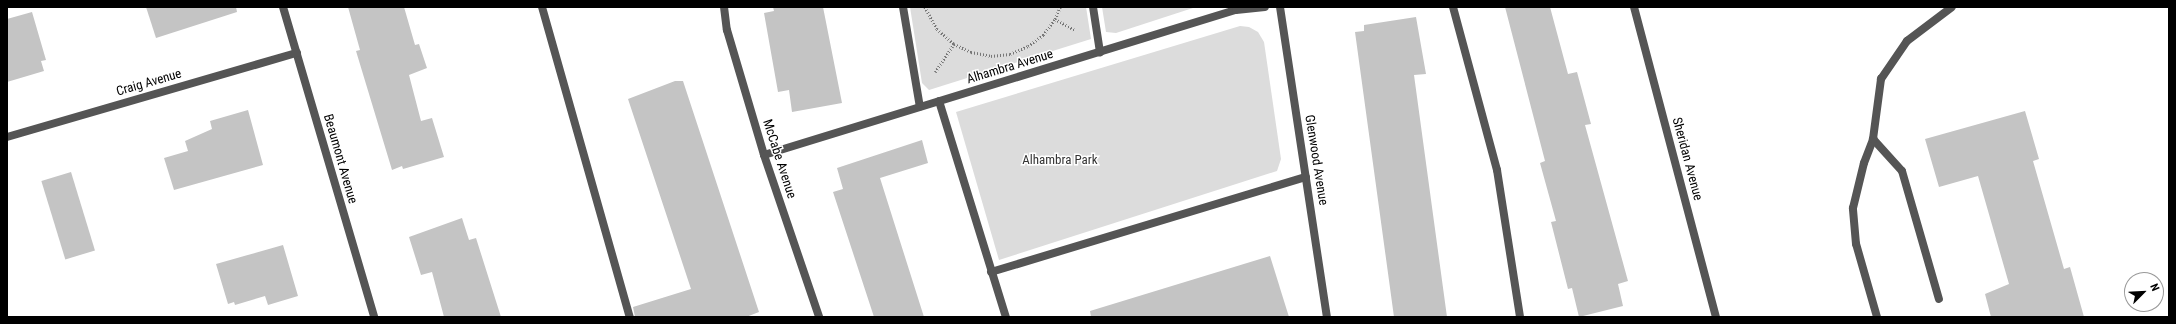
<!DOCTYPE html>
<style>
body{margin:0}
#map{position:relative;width:2176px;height:324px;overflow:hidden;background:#fff;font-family:"Roboto Condensed",sans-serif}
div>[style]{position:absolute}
.green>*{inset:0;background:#dcdcdc}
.building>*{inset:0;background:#c4c4c4;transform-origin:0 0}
.path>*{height:2.5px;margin-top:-1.25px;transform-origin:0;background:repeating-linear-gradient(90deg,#777 0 1px,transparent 0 3px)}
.service>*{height:8px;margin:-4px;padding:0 4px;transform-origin:4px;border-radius:4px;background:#555}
.minor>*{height:8px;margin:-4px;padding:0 4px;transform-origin:4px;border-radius:4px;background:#555}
span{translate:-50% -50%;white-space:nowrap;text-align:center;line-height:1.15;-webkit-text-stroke:3px #fff;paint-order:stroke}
.street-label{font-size:13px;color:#000}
.park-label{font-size:13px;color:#333}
.frame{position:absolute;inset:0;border:8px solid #000;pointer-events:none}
.north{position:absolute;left:2124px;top:272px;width:40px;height:40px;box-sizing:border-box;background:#fff;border:1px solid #999;border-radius:50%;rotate:66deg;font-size:11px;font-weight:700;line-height:16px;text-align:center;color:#000}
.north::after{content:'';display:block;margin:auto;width:14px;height:18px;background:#000;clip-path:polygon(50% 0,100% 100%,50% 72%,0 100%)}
</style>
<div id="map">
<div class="green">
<div style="clip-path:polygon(910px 7px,1086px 7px,1091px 39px,929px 90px,922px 83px)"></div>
<div style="clip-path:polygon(1102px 7px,1196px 7px,1116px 33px,1106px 32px)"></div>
<div style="clip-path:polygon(1240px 26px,1249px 27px,1258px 32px,1264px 42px,1281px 159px,1277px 171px,999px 260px,956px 112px)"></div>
</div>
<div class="building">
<div style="clip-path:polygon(146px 7px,236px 7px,237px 12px,156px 38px)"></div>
<div style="clip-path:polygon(348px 7px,404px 7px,415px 45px,419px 44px,427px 68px,409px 75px,421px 121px,432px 118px,444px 157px,403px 169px,402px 166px,392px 170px,356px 51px,360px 50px)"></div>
<div style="clip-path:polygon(773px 7px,823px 7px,842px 103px,792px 112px,789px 90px,778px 92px,764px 13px,774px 11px)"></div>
<div style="clip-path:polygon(1505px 7px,1550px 7px,1568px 74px,1577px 72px,1591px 124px,1585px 125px,1628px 281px,1618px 284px,1623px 306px,1579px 317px,1572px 288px,1568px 289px,1551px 222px,1556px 221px,1540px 163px,1545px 161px)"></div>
<div style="clip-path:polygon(32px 12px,46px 60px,41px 61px,44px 71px,7px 82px,7px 19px)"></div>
<div style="clip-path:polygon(1416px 17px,1426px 74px,1414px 75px,1447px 317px,1394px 317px,1355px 32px,1364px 31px,1364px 25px)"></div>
<div style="clip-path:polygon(675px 81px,683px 81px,759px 312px,746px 317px,635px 317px,633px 307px,691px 289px,628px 99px)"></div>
<div style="clip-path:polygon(248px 110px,263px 165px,174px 190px,164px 158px,188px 151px,185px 141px,212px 129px,210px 121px)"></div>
<div style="clip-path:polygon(2025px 111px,2039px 159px,2033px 161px,2064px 269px,2070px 267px,2084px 317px,1991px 317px,1985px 294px,2009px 284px,1978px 176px,1939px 187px,1925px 139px)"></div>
<div style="clip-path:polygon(922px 140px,928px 163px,880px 178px,924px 317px,874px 317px,833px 192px,843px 189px,837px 168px)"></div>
<div style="left:71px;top:172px;width:82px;height:31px;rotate:73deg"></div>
<div style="clip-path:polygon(462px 218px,469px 240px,476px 238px,501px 317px,444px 317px,432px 272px,421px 275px,409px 237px)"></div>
<div style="clip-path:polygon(283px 245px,298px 296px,268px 305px,265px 296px,235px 305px,234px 302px,228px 304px,216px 264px)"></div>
<div style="clip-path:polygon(1270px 256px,1289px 317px,1091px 317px,1090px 311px)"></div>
</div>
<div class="path">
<div style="left:925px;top:7px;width:25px;rotate:61deg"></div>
<div style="left:937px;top:29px;width:23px;rotate:41deg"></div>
<div style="left:954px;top:44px;width:19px;rotate:25deg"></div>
<div style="left:971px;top:52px;width:20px;rotate:11deg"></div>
<div style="left:991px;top:56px;width:19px;rotate:-6deg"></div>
<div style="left:1010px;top:54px;width:20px;rotate:-24deg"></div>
<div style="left:1028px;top:46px;width:19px;rotate:-36deg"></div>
<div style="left:1043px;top:35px;width:20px;rotate:-53deg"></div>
<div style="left:1055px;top:19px;width:13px;rotate:-67deg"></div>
<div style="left:1055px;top:19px;width:23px;rotate:29deg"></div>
<div style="left:935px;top:72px;width:34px;rotate:-56deg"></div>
</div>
<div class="service">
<div style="left:542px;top:7px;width:322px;rotate:74.2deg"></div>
<div style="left:903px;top:7px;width:101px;rotate:80.4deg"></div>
<div style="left:1093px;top:7px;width:46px;rotate:81.2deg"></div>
<div style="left:1453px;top:7px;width:169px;rotate:74.9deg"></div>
<div style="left:1497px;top:170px;width:149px;rotate:81.1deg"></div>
<div style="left:939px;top:101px;width:226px;rotate:72.8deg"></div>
<div style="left:1873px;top:139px;width:43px;rotate:47.8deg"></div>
<div style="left:1902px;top:171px;width:133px;rotate:73.9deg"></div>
<div style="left:991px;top:272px;width:329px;rotate:-16.8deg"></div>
<div style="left:1877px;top:317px;width:76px;rotate:-106deg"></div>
<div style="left:1856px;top:244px;width:36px;rotate:-95deg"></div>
<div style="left:1853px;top:208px;width:46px;rotate:-76.3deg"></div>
<div style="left:1864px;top:163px;width:26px;rotate:-69deg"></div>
<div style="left:1873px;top:139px;width:61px;rotate:-82.4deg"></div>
<div style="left:1881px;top:79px;width:46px;rotate:-55.6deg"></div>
<div style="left:1907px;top:41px;width:56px;rotate:-37.1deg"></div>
</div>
<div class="minor">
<div style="left:283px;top:7px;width:323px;rotate:73.6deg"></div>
<div style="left:724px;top:7px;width:23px;rotate:83deg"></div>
<div style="left:727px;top:30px;width:130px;rotate:73.5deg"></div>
<div style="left:764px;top:155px;width:171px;rotate:71.2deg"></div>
<div style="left:1280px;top:7px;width:314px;rotate:81.4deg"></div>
<div style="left:1634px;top:7px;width:321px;rotate:75.2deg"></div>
<div style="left:7px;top:137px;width:302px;rotate:-16.2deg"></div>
<div style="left:764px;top:155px;width:494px;rotate:-17.1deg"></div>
<div style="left:1236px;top:10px;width:29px;rotate:-6deg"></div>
</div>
<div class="street-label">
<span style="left:1010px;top:67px;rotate:-17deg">Alhambra Avenue</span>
<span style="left:149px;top:83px;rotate:-16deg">Craig Avenue</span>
<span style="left:340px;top:159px;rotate:74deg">Beaumont Avenue</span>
<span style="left:779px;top:159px;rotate:72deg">McCabe Avenue</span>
<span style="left:1687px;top:159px;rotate:75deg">Sheridan Avenue</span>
<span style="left:1316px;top:160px;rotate:81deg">Glenwood Avenue</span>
</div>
<div class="park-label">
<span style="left:1060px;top:160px">Alhambra Park</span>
</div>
<div class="frame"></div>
<div class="north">N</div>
</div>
